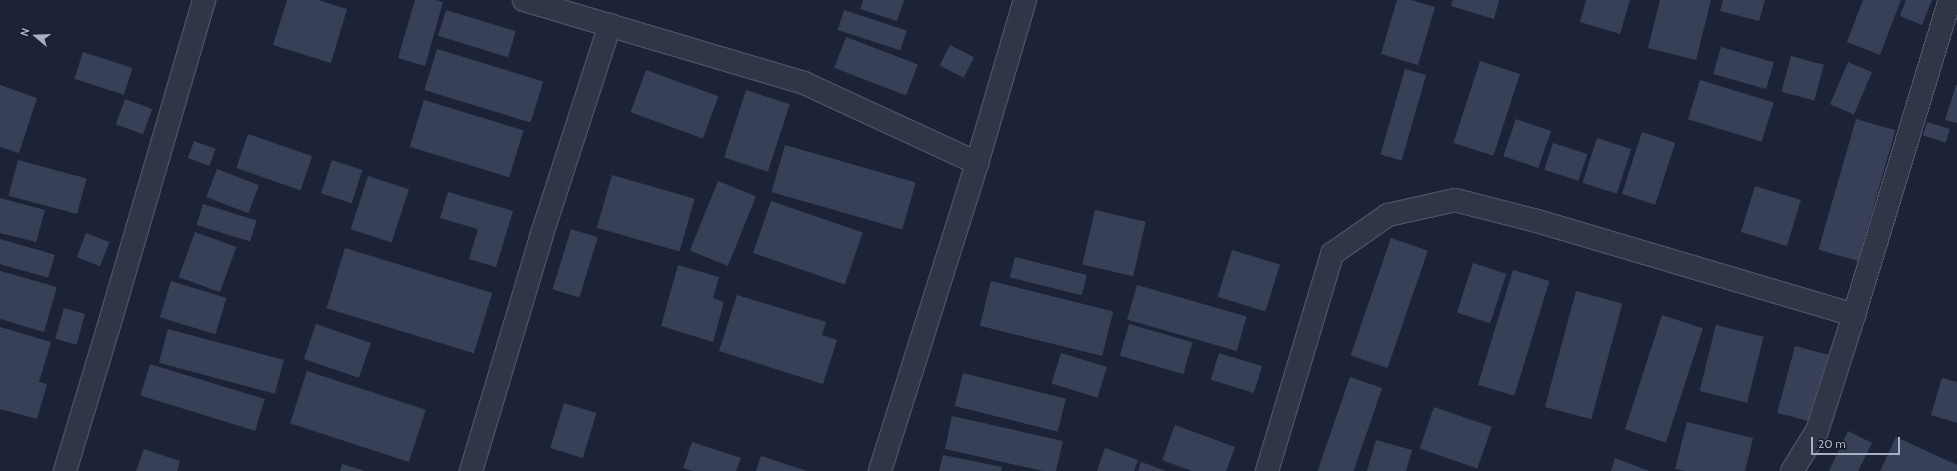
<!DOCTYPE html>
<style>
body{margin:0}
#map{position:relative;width:1957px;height:471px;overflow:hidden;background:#1d2337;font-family:Cabin,sans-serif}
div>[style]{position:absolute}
.building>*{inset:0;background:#384058;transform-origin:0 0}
.roads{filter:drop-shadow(1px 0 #4b5063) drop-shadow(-1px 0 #4b5063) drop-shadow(0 1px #4b5063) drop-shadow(0 -1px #4b5063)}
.minor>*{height:22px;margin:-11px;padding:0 11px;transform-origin:11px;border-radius:11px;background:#303647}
span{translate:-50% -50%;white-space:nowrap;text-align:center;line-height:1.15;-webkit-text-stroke:3px #161b2b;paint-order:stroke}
.north{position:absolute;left:16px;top:16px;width:40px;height:40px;-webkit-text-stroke:3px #161b2b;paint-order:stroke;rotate:289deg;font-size:11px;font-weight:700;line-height:16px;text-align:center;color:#a9afc5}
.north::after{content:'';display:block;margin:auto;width:14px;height:18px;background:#a9afc5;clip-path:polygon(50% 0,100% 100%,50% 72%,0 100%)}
.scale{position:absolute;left:1811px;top:437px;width:89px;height:18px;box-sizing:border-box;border:2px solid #a9afc5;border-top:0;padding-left:5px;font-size:12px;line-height:14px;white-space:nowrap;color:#a9afc5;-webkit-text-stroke:3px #161b2b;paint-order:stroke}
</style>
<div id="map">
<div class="building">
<div style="clip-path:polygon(287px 0,318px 0,347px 9px,331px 63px,273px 45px)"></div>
<div style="clip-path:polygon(415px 0,436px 0,443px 2px,425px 66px,398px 58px)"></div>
<div style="clip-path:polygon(863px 0,904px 0,897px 21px,860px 9px)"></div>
<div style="clip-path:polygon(1397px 0,1411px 0,1435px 7px,1418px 65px,1381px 54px)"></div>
<div style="clip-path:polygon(1453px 0,1499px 0,1494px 19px,1451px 6px)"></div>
<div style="clip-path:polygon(1586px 0,1630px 0,1620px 34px,1580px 22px)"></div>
<div style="clip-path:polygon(1660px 0,1711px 0,1696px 60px,1648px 48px)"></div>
<div style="clip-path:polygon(1723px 0,1765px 0,1759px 21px,1720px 11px)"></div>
<div style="clip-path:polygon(1863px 0,1901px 0,1880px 55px,1847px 42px)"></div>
<div style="clip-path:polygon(1906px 0,1932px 0,1922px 25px,1900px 16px)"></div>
<div style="left:446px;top:10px;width:73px;height:27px;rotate:17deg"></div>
<div style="left:844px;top:10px;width:66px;height:21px;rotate:18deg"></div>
<div style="left:846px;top:37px;width:77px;height:33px;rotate:21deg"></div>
<div style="left:950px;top:45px;width:27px;height:23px;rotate:27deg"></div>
<div style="left:1721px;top:47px;width:55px;height:28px;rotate:16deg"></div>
<div style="left:437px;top:49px;width:111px;height:43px;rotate:17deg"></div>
<div style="left:83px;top:52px;width:52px;height:28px;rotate:18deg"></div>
<div style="left:1791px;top:56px;width:34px;height:37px;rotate:15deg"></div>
<div style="left:1480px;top:61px;width:42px;height:86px;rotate:18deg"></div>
<div style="left:1848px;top:62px;width:26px;height:46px;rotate:23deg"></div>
<div style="left:1405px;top:69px;width:22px;height:89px;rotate:16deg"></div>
<div style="left:646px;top:70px;width:77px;height:45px;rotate:20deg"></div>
<div style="left:1700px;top:80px;width:77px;height:41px;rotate:17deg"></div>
<div style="clip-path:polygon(0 85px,37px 98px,19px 153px,0 147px)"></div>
<div style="clip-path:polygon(1956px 85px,1957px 85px,1957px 123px,1945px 120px)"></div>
<div style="left:746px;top:90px;width:46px;height:71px;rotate:18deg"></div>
<div style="left:125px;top:99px;width:29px;height:27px;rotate:20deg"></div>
<div style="left:424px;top:100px;width:104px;height:49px;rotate:17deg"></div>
<div style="left:1516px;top:119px;width:37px;height:39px;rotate:19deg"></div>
<div style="left:1856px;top:119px;width:41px;height:136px;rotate:16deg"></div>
<div style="left:1927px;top:122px;width:24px;height:14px;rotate:17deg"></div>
<div style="left:1642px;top:132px;width:35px;height:65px;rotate:18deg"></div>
<div style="left:248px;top:134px;width:68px;height:36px;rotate:19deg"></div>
<div style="left:1597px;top:138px;width:36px;height:47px;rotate:18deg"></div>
<div style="left:194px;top:141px;width:23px;height:18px;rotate:20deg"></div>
<div style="left:1553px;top:143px;width:36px;height:28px;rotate:18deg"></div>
<div style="left:785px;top:145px;width:136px;height:49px;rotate:16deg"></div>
<div style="left:18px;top:160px;width:71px;height:37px;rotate:15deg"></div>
<div style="left:332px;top:160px;width:32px;height:35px;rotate:18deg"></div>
<div style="left:217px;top:169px;width:45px;height:30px;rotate:21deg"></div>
<div style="left:612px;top:175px;width:86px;height:55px;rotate:16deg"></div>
<div style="left:368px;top:176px;width:43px;height:56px;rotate:18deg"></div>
<div style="left:718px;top:181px;width:41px;height:75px;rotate:22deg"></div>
<div style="left:1755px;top:186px;width:48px;height:48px;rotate:17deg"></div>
<div style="clip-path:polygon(448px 192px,513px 211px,496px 267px,469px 259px,478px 229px,440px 218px)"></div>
<div style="clip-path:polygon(0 198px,45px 210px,36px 242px,0 233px)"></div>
<div style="left:771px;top:201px;width:97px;height:55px;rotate:19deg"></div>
<div style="left:203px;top:204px;width:56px;height:22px;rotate:17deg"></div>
<div style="left:1095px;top:210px;width:52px;height:56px;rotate:13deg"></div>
<div style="left:571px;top:229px;width:28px;height:63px;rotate:17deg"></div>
<div style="left:195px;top:232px;width:44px;height:48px;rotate:20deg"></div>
<div style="left:86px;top:233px;width:25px;height:26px;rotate:21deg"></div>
<div style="left:1391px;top:238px;width:39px;height:124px;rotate:19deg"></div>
<div style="left:0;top:239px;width:57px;height:24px;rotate:16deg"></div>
<div style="left:345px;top:248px;width:154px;height:63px;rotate:17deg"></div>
<div style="left:1232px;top:250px;width:50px;height:49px;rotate:17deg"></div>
<div style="left:1015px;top:257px;width:74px;height:21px;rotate:14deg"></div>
<div style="left:1473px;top:263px;width:35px;height:52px;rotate:18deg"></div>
<div style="clip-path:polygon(678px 265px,719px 277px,713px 298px,724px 302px,713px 342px,661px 326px)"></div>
<div style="left:1513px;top:270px;width:38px;height:120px;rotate:17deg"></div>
<div style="clip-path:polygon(0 271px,57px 287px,44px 332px,0 319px)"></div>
<div style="left:171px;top:281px;width:58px;height:38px;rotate:17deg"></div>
<div style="left:991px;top:281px;width:126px;height:46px;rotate:14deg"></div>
<div style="left:1137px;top:285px;width:114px;height:36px;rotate:16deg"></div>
<div style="left:1576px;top:291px;width:48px;height:120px;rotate:15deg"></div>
<div style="clip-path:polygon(737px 295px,826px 322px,822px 335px,837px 340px,823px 384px,719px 351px)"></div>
<div style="left:64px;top:308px;width:22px;height:32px;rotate:16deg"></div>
<div style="left:1662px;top:315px;width:43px;height:120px;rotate:18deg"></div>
<div style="left:316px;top:324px;width:58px;height:37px;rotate:19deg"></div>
<div style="left:1129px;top:324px;width:66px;height:33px;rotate:16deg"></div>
<div style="left:1716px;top:325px;width:49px;height:68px;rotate:14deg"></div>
<div style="clip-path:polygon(0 327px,51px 342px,39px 382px,47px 384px,37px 419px,0 409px)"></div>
<div style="left:168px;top:329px;width:120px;height:35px;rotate:15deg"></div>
<div style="left:1795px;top:346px;width:39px;height:69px;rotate:15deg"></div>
<div style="left:1061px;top:353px;width:48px;height:32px;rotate:17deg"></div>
<div style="left:1219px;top:353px;width:45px;height:28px;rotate:17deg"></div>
<div style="left:150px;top:364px;width:120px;height:33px;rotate:17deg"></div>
<div style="left:307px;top:371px;width:125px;height:55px;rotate:18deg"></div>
<div style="left:963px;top:373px;width:106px;height:34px;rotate:14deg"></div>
<div style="left:1350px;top:377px;width:34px;height:99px;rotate:19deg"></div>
<div style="clip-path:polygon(1942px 378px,1957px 382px,1957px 423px,1931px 415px)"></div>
<div style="left:564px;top:403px;width:34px;height:47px;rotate:17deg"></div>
<div style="left:1434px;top:407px;width:61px;height:44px;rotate:19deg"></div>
<div style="clip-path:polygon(952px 416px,1063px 441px,1056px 471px,1043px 471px,945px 449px)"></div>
<div style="clip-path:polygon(1687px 422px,1753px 438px,1745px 471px,1685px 471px,1675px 469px)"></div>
<div style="clip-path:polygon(1175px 425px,1235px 447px,1226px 471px,1192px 471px,1162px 460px)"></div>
<div style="clip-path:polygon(1848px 431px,1872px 443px,1858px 471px,1829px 471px)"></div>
<div style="clip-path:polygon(1896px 437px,1957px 465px,1957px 471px,1880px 471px)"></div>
<div style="clip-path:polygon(1376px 440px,1412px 450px,1406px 471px,1367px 471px)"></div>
<div style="clip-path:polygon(692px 442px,741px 458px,736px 471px,693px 471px,683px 468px)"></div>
<div style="clip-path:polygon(1105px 448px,1138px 460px,1134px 471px,1097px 471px)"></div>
<div style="clip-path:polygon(144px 449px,180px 461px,177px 471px,136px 471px)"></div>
<div style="clip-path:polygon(943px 455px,1002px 467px,1001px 471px,939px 471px)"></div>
<div style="clip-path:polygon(761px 456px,807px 471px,756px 471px)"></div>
<div style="clip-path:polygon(1615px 458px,1649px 471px,1611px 471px)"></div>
<div style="clip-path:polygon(1141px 462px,1166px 471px,1138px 471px)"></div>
<div style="clip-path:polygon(342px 464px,365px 471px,340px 471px)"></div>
</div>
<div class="roads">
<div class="minor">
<div style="left:524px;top:0;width:292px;rotate:16.5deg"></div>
<div style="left:804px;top:83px;width:191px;rotate:24.8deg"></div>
<div style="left:65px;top:471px;width:163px;rotate:-73.2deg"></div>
<div style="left:112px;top:315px;width:328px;rotate:-73.7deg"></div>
<div style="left:471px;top:471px;width:244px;rotate:-73.3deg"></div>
<div style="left:541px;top:237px;width:223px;rotate:-72deg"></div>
<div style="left:880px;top:471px;width:323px;rotate:-72.5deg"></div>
<div style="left:977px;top:163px;width:170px;rotate:-73.6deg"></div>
<div style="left:1267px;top:471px;width:227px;rotate:-73.3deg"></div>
<div style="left:1332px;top:254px;width:68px;rotate:-34.9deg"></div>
<div style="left:1388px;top:215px;width:69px;rotate:-12.6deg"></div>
<div style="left:1455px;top:200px;width:85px;rotate:14.4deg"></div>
<div style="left:1537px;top:221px;width:331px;rotate:16.5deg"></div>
<div style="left:1854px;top:315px;width:329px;rotate:-73.1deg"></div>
<div style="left:1792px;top:471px;width:47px;rotate:-58deg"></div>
<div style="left:1817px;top:431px;width:122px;rotate:-72.3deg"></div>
</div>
</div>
<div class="north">N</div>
<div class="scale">20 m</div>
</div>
